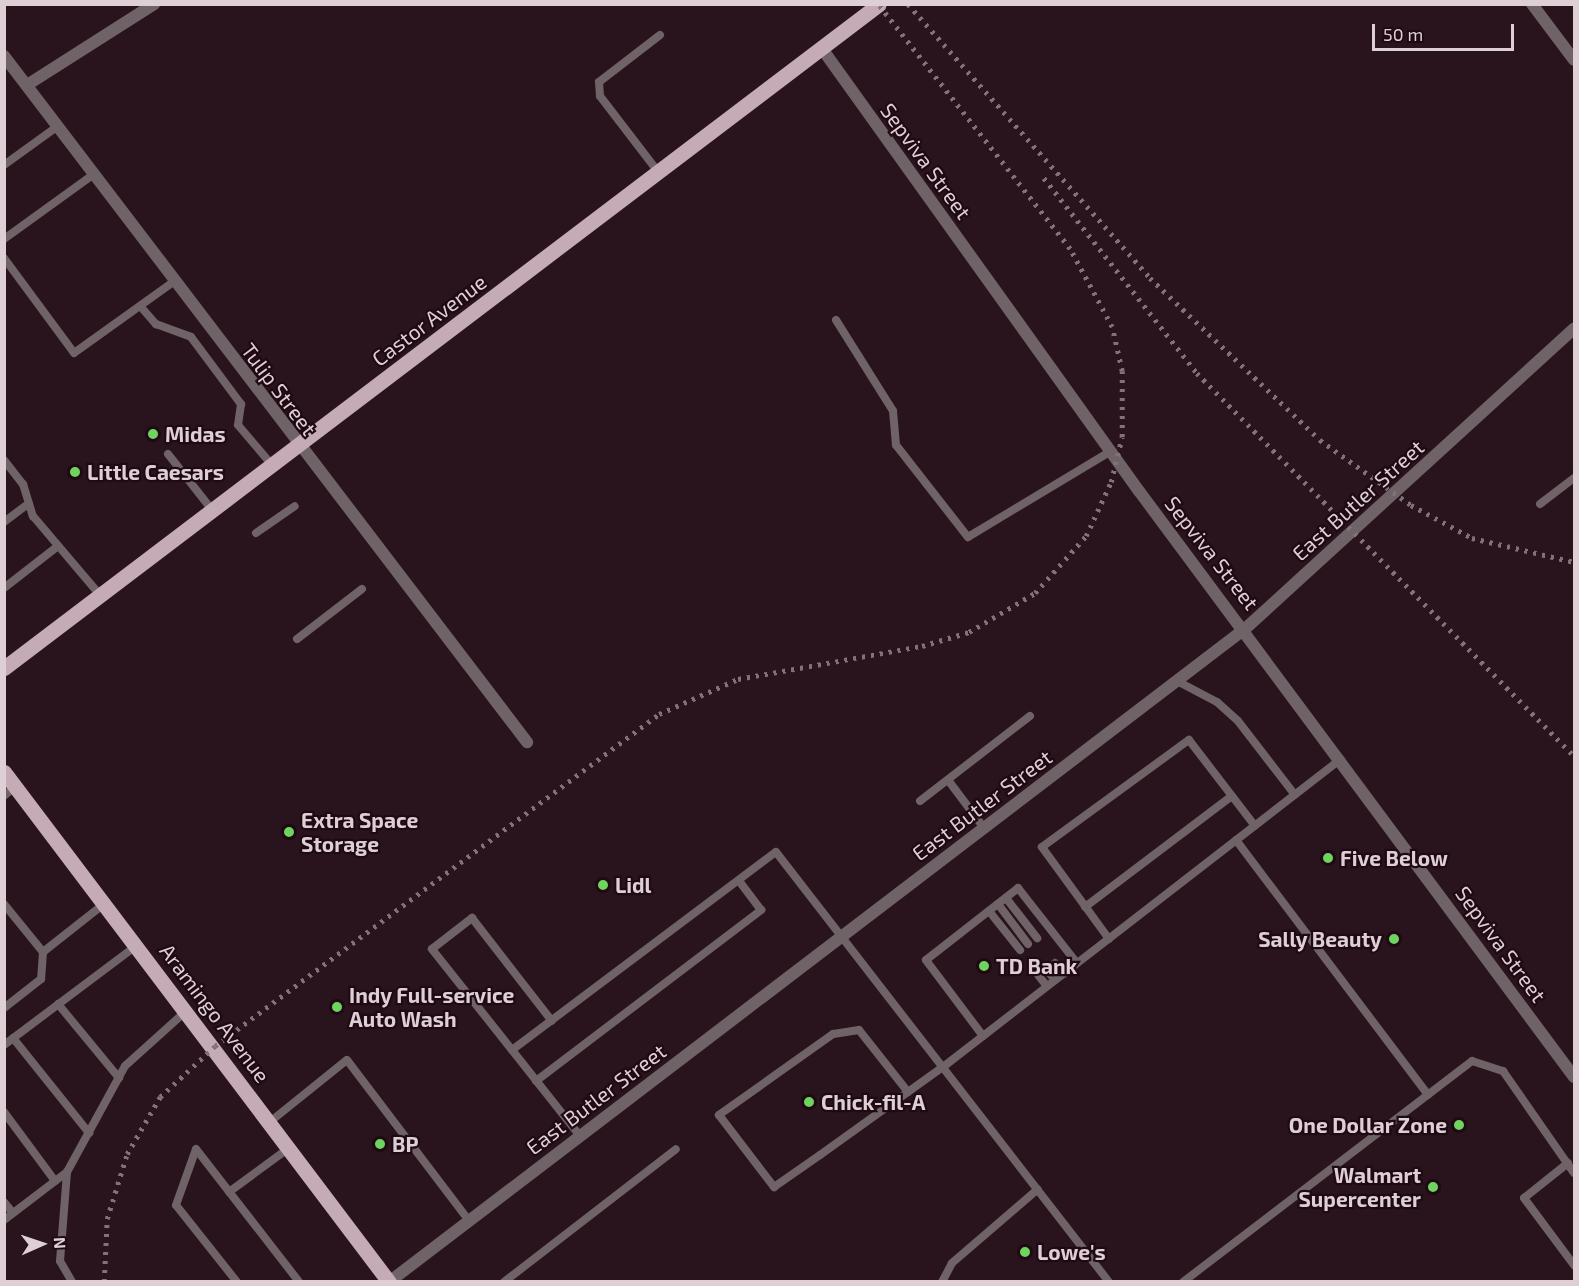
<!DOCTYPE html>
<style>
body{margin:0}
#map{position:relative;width:1579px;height:1286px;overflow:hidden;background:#29141d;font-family:"Exo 2",sans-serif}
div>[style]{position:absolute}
.service>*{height:8px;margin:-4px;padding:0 4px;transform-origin:4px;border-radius:4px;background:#6f6367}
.minor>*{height:12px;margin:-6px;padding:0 6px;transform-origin:6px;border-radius:6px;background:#6f6367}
.primary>*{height:15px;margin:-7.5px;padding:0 7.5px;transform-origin:7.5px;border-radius:7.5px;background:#c5abb6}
.rail>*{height:4.5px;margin-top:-2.25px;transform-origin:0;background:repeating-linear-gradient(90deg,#837178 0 3px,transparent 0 9px)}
.dots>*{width:16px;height:16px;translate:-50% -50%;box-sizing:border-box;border:3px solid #1f0a14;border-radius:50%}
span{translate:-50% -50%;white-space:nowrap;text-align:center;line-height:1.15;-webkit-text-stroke:4.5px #1f0a14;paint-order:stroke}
.street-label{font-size:21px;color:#decfd5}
.poi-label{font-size:21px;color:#decfd5;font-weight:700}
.left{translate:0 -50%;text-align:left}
.right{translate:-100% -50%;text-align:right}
.frame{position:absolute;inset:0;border:6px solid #decfd5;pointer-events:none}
.north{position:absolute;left:12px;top:1214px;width:60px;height:60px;-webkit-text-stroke:4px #1f0a14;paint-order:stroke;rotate:87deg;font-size:16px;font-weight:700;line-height:24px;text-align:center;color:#decfd5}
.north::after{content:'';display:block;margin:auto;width:21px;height:27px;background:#decfd5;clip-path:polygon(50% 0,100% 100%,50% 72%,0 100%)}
.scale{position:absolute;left:1372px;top:24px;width:142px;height:27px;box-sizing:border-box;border:3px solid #decfd5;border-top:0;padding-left:8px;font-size:18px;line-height:21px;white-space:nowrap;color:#decfd5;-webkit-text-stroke:4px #1f0a14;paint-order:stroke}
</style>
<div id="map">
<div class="service">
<div style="left:4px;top:165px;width:67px;rotate:-35.8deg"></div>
<div style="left:659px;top:173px;width:97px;rotate:-127.5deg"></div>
<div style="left:600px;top:96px;width:14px;rotate:-94deg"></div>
<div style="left:599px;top:82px;width:77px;rotate:-37.6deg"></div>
<div style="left:4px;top:239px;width:111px;rotate:-35.8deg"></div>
<div style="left:4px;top:258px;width:118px;rotate:53.6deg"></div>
<div style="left:74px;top:353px;width:122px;rotate:-35.6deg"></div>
<div style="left:141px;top:307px;width:23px;rotate:49deg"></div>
<div style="left:156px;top:324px;width:37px;rotate:20deg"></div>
<div style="left:191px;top:337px;width:84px;rotate:53.3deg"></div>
<div style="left:241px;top:404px;width:21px;rotate:98deg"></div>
<div style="left:238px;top:425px;width:52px;rotate:49.6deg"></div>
<div style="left:836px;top:320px;width:107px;rotate:57.9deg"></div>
<div style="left:893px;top:411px;width:34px;rotate:85deg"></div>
<div style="left:896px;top:445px;width:117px;rotate:52deg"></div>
<div style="left:968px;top:537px;width:167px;rotate:-31deg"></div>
<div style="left:168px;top:454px;width:71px;rotate:51.8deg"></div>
<div style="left:4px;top:460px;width:31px;rotate:52deg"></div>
<div style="left:23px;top:484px;width:34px;rotate:73deg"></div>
<div style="left:33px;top:516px;width:104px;rotate:49.7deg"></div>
<div style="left:1540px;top:504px;width:43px;rotate:-37.4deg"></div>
<div style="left:4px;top:522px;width:31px;rotate:-37deg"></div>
<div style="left:256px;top:533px;width:47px;rotate:-34.7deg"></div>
<div style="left:4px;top:588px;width:68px;rotate:-37.9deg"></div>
<div style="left:297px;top:639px;width:82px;rotate:-37.6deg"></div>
<div style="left:1177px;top:681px;width:45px;rotate:27.7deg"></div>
<div style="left:1217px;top:702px;width:28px;rotate:42deg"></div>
<div style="left:1238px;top:721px;width:93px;rotate:52.4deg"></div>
<div style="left:948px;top:780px;width:60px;rotate:53.1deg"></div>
<div style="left:4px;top:796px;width:16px;rotate:-40deg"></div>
<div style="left:920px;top:801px;width:139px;rotate:-37.7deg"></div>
<div style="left:1236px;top:840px;width:319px;rotate:53deg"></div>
<div style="left:1006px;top:898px;width:51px;rotate:52.2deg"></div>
<div style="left:4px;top:904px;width:62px;rotate:50.9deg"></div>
<div style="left:43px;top:952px;width:27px;rotate:94deg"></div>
<div style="left:41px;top:979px;width:47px;rotate:141.9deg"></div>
<div style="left:998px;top:904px;width:50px;rotate:53.1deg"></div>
<div style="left:1085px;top:907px;width:184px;rotate:-37.1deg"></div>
<div style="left:989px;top:911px;width:50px;rotate:51.5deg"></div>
<div style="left:1109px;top:939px;width:114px;rotate:-126.1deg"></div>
<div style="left:1042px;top:847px;width:182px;rotate:-36.1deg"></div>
<div style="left:1189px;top:740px;width:108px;rotate:52.5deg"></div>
<div style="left:43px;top:952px;width:79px;rotate:-38.3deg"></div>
<div style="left:1055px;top:963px;width:14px;rotate:51deg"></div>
<div style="left:1046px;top:969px;width:14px;rotate:51deg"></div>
<div style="left:1038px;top:975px;width:14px;rotate:51deg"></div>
<div style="left:58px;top:1004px;width:96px;rotate:50.5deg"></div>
<div style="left:983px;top:1036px;width:95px;rotate:-126.9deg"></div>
<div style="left:926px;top:960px;width:117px;rotate:-38deg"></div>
<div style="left:1018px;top:888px;width:94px;rotate:51.9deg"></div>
<div style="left:13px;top:1038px;width:122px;rotate:51.3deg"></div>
<div style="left:4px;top:1045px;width:166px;rotate:-36.9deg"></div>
<div style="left:512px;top:1050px;width:129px;rotate:-128.4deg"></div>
<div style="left:432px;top:949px;width:51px;rotate:-37.8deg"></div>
<div style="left:472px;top:918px;width:130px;rotate:52.2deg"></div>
<div style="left:536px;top:1081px;width:283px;rotate:-37.2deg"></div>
<div style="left:761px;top:910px;width:36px;rotate:-127deg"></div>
<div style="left:908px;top:1092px;width:79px;rotate:-128.3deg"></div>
<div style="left:859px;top:1030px;width:26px;rotate:171deg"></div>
<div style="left:833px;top:1034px;width:140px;rotate:144.6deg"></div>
<div style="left:719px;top:1115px;width:91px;rotate:52.6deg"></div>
<div style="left:774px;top:1187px;width:56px;rotate:-34.8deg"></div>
<div style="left:820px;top:1155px;width:151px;rotate:-35.6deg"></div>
<div style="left:943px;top:1067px;width:503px;rotate:-37.74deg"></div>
<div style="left:4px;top:1112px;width:86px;rotate:53.5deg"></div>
<div style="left:271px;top:1121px;width:97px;rotate:-38.8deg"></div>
<div style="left:347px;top:1060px;width:202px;rotate:52.8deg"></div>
<div style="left:580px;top:1136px;width:110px;rotate:-128.3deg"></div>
<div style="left:512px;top:1050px;width:330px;rotate:-36.9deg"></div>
<div style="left:776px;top:852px;width:544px;rotate:52.25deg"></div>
<div style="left:1568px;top:1163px;width:56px;rotate:141.5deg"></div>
<div style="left:1524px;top:1198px;width:84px;rotate:53.3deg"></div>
<div style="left:67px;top:1172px;width:89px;rotate:94.5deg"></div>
<div style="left:60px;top:1261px;width:24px;rotate:60deg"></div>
<div style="left:229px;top:1192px;width:74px;rotate:-36.3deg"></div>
<div style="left:4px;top:1202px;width:14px;rotate:51deg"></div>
<div style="left:4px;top:1220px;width:79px;rotate:-37.3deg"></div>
<div style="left:67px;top:1172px;width:121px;rotate:-61.3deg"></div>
<div style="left:125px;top:1066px;width:82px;rotate:-42deg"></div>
<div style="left:237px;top:1282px;width:98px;rotate:-128.4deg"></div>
<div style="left:176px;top:1205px;width:59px;rotate:-70.3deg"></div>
<div style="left:196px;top:1149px;width:168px;rotate:52.2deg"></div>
<div style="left:504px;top:1282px;width:217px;rotate:-37.7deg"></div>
<div style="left:942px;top:1282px;width:21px;rotate:-62deg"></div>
<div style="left:952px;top:1263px;width:113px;rotate:-40.7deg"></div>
<div style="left:1183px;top:1282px;width:364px;rotate:-37.4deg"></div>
<div style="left:1472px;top:1061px;width:33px;rotate:18deg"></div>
<div style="left:1503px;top:1071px;width:124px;rotate:55.2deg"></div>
</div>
<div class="minor">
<div style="left:1532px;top:4px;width:70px;rotate:53.1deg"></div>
<div style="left:823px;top:50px;width:543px;rotate:54.38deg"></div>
<div style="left:1139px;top:491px;width:730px;rotate:53.41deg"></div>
<div style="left:4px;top:56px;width:863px;rotate:52.68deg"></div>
<div style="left:27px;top:85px;width:151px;rotate:-32.5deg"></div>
<div style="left:389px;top:1282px;width:1078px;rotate:-37.35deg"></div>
<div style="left:1246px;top:628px;width:444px;rotate:-42.4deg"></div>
</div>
<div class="primary">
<div style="left:4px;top:668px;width:1098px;rotate:-37.19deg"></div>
<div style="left:4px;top:772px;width:639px;rotate:52.95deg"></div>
</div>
<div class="rail">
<div style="left:908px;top:4px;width:366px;rotate:48.5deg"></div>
<div style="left:1150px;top:278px;width:235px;rotate:43.6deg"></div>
<div style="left:1320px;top:440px;width:112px;rotate:35.5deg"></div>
<div style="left:1411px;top:505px;width:69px;rotate:28.4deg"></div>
<div style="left:1472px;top:538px;width:105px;rotate:13.2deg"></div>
<div style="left:1044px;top:178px;width:248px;rotate:51.9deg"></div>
<div style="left:1197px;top:373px;width:537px;rotate:45.45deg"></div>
<div style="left:104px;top:1282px;width:63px;rotate:-87.3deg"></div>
<div style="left:107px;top:1219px;width:68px;rotate:-72.9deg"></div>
<div style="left:127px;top:1154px;width:66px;rotate:-59.9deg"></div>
<div style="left:160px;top:1097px;width:75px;rotate:-42.8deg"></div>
<div style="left:215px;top:1046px;width:554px;rotate:-36.79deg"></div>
<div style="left:659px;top:714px;width:86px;rotate:-23.9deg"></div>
<div style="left:738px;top:679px;width:187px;rotate:-10.2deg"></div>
<div style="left:922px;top:646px;width:49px;rotate:-16.6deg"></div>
<div style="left:969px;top:632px;width:77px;rotate:-30.6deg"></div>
<div style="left:1035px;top:593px;width:76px;rotate:-48.2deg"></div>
<div style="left:1086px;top:536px;width:60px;rotate:-65.2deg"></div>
<div style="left:1111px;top:482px;width:46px;rotate:-76.3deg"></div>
<div style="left:1122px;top:437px;width:66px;rotate:-90deg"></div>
<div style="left:1122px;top:371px;width:45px;rotate:-102.8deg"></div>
<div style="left:1112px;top:327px;width:89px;rotate:-118.3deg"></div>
<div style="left:1070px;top:249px;width:311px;rotate:-128.1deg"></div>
</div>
<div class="dots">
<div style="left:153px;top:434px;background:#6fd360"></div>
<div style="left:75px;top:472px;background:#6fd360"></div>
<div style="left:289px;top:832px;background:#6fd360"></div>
<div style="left:1328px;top:858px;background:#6fd360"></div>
<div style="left:603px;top:885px;background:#6fd360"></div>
<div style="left:1394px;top:939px;background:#6fd360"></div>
<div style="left:984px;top:966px;background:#6fd360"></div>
<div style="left:337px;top:1007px;background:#6fd360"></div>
<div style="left:809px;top:1102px;background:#6fd360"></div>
<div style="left:1459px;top:1125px;background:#6fd360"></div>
<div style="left:380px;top:1144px;background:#6fd360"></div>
<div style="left:1433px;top:1187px;background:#6fd360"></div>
<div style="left:1025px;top:1252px;background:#6fd360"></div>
</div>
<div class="street-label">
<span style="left:926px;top:161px;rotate:54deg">Sepviva Street</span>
<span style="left:429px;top:320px;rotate:-37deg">Castor Avenue</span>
<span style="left:279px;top:389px;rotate:53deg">Tulip Street</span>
<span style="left:1358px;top:500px;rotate:-42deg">East Butler Street</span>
<span style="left:1212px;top:553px;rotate:52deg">Sepviva Street</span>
<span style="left:982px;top:805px;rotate:-37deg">East Butler Street</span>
<span style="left:1501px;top:944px;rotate:54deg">Sepviva Street</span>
<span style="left:215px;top:1013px;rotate:53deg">Aramingo Avenue</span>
<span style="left:596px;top:1099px;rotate:-37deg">East Butler Street</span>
</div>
<div class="poi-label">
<span class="left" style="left:165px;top:434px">Midas</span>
<span class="left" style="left:87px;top:472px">Little Caesars</span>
<span class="left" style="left:301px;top:832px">Extra Space<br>Storage</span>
<span class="left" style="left:1340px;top:858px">Five Below</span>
<span class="left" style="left:615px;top:885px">Lidl</span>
<span class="right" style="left:1382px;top:939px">Sally Beauty</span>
<span class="left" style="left:996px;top:966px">TD Bank</span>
<span class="left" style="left:349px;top:1007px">Indy Full-service<br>Auto Wash</span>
<span class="left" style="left:821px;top:1102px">Chick-fil-A</span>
<span class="right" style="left:1447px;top:1125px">One Dollar Zone</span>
<span class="left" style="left:392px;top:1144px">BP</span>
<span class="right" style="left:1421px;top:1187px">Walmart<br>Supercenter</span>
<span class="left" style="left:1037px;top:1252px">Lowe's</span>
</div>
<div class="frame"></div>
<div class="north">N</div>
<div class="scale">50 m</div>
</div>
